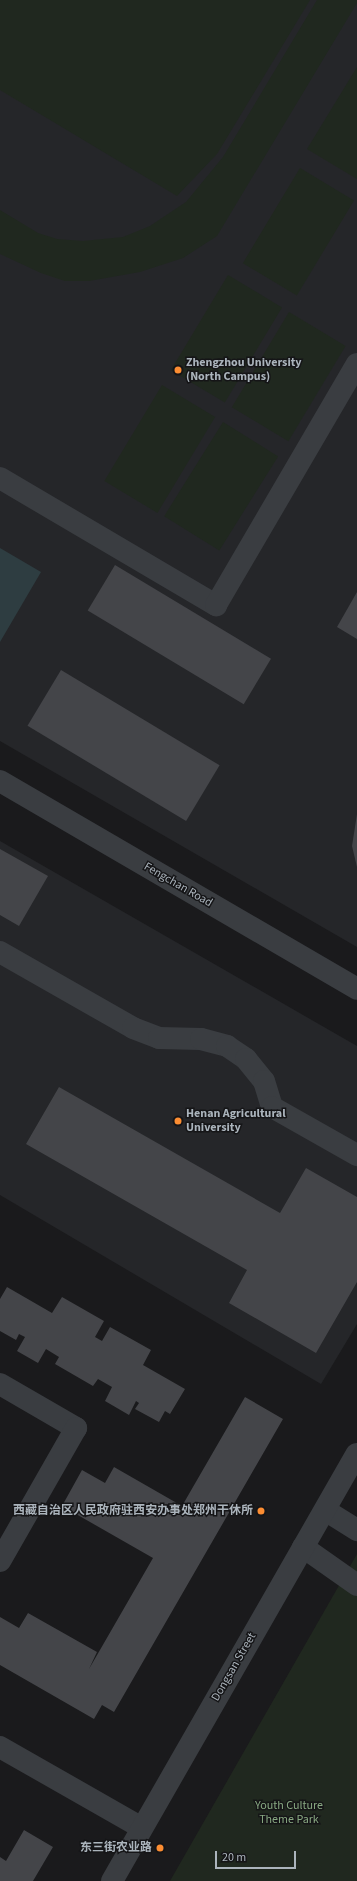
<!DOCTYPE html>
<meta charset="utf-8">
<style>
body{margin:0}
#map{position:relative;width:357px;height:1881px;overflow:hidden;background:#1a1a1c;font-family:"Source Sans 3","Noto Sans SC",sans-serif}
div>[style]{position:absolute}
.built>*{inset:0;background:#252629}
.green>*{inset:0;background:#20281f;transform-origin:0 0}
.water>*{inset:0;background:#2e3d41}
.building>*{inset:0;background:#444549;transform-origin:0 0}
.minor>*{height:22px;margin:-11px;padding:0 11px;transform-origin:11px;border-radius:11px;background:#3a3d41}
.dots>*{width:11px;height:11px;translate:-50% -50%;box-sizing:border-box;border:2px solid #151517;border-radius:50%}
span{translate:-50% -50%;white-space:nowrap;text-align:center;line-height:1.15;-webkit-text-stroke:3px #151517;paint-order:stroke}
.poi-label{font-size:12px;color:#abb4bc;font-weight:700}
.left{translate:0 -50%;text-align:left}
.right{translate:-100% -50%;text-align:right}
.street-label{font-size:12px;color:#abb4bc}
.park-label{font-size:12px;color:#88a882}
.scale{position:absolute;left:215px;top:1851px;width:81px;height:18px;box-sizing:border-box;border:2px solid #abb4bc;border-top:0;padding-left:5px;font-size:12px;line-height:14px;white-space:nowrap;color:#abb4bc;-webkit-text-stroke:3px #151517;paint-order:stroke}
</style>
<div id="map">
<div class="built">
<div style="clip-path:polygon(0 0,357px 0,357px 947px,0 741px)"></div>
<div style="clip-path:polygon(0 841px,357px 1046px,357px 1324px,321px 1384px,0 1195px)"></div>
</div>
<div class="green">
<div style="clip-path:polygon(0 0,310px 0,217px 154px,177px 196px,0 90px)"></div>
<div style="clip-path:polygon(317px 0,357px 0,357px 3px,217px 236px,183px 258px,140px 272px,89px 281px,65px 281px,41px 273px,0 254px,0 210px,38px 233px,57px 239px,83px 241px,123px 237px,150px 226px,186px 202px,223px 157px)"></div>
<div style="clip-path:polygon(357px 67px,357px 179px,307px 149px)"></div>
<div style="left:300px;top:168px;width:63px;height:111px;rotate:31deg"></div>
<div style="left:228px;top:275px;width:63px;height:111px;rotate:31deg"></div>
<div style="left:289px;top:312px;width:66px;height:111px;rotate:31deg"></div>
<div style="left:162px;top:385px;width:62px;height:112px;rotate:31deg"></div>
<div style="left:223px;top:422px;width:65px;height:111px;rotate:32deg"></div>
<div style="clip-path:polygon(357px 1554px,357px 1881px,170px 1881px)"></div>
</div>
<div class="water">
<div style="clip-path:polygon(0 548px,41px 572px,0 642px)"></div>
</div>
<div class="building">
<div style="left:115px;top:565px;width:182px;height:53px;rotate:31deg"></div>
<div style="clip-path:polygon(357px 592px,357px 639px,337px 627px)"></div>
<div style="left:61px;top:670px;width:185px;height:65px;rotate:31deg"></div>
<div style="clip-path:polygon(357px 814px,357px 867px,352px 846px)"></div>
<div style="clip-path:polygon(0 849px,48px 876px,19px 926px,0 915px)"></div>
<div style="clip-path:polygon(59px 1087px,280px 1213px,306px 1168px,357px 1197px,357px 1282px,316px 1353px,229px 1303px,247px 1270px,26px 1144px)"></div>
<div style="clip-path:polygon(7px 1287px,52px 1313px,62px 1297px,104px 1321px,95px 1337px,102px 1341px,110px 1327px,151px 1350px,143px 1365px,185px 1389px,170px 1414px,165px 1411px,159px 1422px,135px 1409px,139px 1403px,136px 1401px,129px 1415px,105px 1401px,112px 1387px,98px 1379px,93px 1386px,55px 1364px,59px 1357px,46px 1349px,38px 1363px,17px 1351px,25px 1337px,19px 1334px,16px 1340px,0 1331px,0 1299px)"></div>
<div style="clip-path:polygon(245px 1397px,283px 1419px,114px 1712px,102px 1705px,94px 1719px,0 1665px,0 1617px,19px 1628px,28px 1613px,97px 1652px,89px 1669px,153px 1558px,62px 1506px,82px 1470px,105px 1483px,114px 1467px,182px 1506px)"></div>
<div style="clip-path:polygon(24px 1830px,53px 1847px,33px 1881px,0 1881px,0 1857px,6px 1861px)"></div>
</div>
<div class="minor">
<div style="left:0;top:478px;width:251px;rotate:30.5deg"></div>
<div style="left:216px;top:605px;width:279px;rotate:-59.7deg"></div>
<div style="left:0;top:781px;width:413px;rotate:30.2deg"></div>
<div style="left:0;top:952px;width:153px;rotate:29.7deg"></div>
<div style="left:133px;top:1028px;width:28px;rotate:21deg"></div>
<div style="left:159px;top:1038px;width:42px;rotate:1.4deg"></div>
<div style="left:201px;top:1039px;width:27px;rotate:15deg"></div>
<div style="left:227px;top:1046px;width:23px;rotate:34deg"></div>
<div style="left:246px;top:1059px;width:28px;rotate:51deg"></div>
<div style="left:264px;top:1081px;width:27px;rotate:73deg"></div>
<div style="left:272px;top:1107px;width:98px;rotate:29.5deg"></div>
<div style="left:0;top:1384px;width:88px;rotate:30.1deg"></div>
<div style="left:76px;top:1428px;width:153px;rotate:119.7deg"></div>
<div style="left:325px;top:1510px;width:38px;rotate:32deg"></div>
<div style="left:303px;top:1547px;width:66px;rotate:35.1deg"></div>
<div style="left:0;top:1747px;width:163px;rotate:29.7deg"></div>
<div style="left:112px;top:1881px;width:492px;rotate:-60.2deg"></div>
</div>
<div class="dots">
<div style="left:178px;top:370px;background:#fc8d32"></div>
<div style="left:178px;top:1121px;background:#fc8d32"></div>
<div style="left:261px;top:1511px;background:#fc8d32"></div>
<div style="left:160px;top:1848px;background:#fc8d32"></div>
</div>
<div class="poi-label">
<span class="left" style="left:186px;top:370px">Zhengzhou University<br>(North Campus)</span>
<span class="left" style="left:186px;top:1121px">Henan Agricultural<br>University</span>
<span class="right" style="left:253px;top:1511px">西藏自治区人民政府驻西安办事处郑州干休所</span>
<span class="right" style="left:152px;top:1848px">东三街农业路</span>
</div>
<div class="street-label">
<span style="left:178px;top:885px;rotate:30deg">Fengchan Road</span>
<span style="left:234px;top:1667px;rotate:-60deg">Dongsan Street</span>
</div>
<div class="park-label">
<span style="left:289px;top:1813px">Youth Culture<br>Theme Park</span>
</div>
<div class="scale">20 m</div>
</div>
